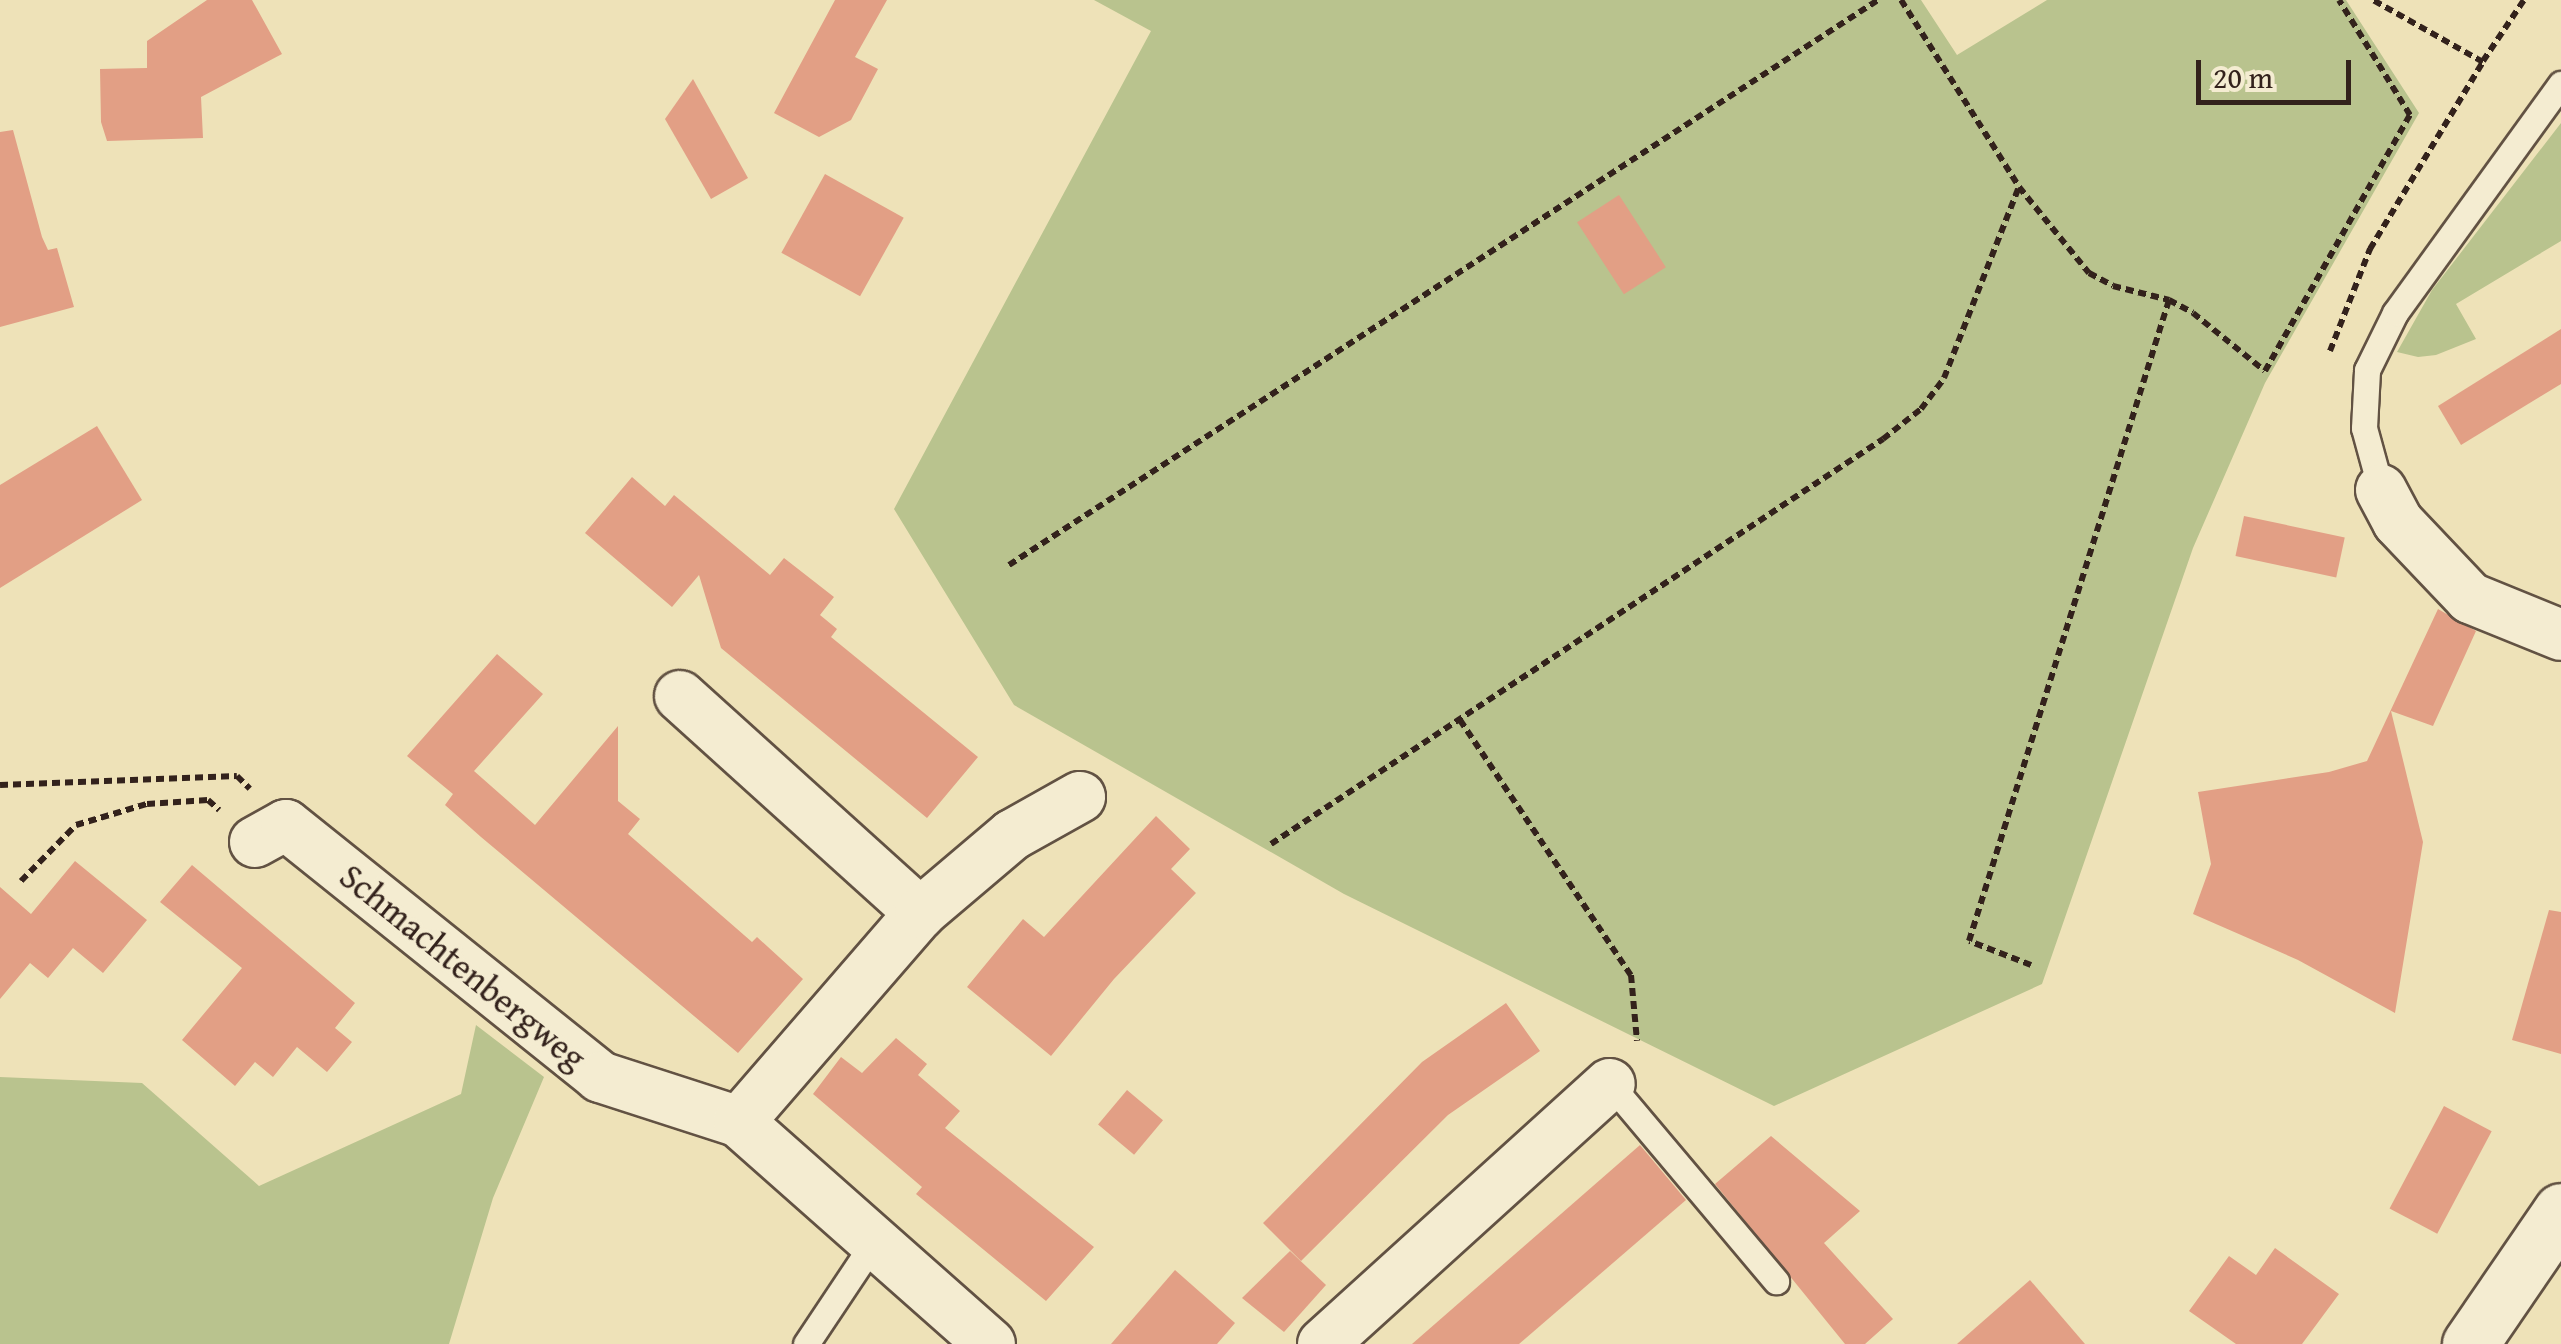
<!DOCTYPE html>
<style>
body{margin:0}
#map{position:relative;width:2561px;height:1344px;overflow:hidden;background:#eee2b8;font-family:"Gentium Book Plus",serif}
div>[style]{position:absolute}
.green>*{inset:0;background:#b9c38e}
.building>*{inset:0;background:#e29f85;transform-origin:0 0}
.path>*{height:6px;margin-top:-3px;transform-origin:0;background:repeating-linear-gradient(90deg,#33221c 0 8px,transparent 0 13px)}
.roads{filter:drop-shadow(2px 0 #625243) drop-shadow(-2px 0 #625243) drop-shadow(0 2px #625243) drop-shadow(0 -2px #625243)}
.service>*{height:25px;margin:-12.5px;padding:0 12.5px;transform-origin:12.5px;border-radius:12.5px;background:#f4ecd1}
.minor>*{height:50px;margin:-25px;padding:0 25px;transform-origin:25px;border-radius:25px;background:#f4ecd1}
.secondary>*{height:55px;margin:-27.5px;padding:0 27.5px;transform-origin:27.5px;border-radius:27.5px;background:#f4ecd1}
span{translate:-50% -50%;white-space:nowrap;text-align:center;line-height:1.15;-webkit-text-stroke:8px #f4ecd1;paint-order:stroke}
.street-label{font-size:35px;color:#33221c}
.scale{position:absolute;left:2196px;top:60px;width:155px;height:45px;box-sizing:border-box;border:5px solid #33221c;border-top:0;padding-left:12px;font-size:30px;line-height:35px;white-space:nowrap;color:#33221c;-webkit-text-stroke:8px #f4ecd1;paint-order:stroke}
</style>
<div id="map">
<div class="green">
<div style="clip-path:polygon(1094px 0,1921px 0,1957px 55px,2047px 0,2346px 0,2419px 113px,2265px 383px,2193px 548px,2042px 984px,1774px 1106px,1344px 894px,1014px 705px,894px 509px,1151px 31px)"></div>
<div style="clip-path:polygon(2561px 123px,2561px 241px,2456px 304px,2476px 339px,2436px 355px,2418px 357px,2397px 352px,2432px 290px)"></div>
<div style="clip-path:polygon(476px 1025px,544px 1077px,493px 1198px,449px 1344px,0 1344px,0 1077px,142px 1083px,259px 1186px,461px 1094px)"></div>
</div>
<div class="building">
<div style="clip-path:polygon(207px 0,252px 0,282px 54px,201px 97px,203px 138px,107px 141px,101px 122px,100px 69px,147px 68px,147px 41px)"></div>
<div style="clip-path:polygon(835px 0,887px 0,855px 57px,878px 69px,851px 120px,819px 137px,774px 113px)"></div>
<div style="clip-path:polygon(693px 79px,748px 178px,711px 199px,665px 119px)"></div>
<div style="clip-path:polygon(13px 130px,42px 237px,48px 250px,57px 248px,74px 307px,0 327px,0 132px)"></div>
<div style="left:825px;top:174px;width:90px;height:90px;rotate:29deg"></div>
<div style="left:1619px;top:195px;width:86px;height:50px;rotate:57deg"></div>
<div style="clip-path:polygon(2561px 329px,2561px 384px,2461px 445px,2438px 406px)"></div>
<div style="clip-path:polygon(97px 426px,142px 500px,0 588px,0 485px)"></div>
<div style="clip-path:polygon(632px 477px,665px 506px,674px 495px,770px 575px,784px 558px,834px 597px,820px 615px,837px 629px,831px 637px,978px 757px,927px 818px,721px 648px,699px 575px,672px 607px,585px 533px)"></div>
<div style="left:2244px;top:516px;width:103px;height:41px;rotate:12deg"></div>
<div style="clip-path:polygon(2438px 609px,2476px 631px,2433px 726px,2391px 711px,2423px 842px,2395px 1013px,2298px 960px,2193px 914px,2211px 864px,2198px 792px,2329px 772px,2367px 761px)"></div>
<div style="clip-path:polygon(497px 654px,543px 694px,474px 771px,535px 825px,618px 726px,618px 801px,640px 819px,628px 834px,752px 942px,757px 937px,803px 979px,738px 1053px,481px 837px,445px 805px,453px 794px,407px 756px)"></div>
<div style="clip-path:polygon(1156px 816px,1190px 849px,1171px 869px,1196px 893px,1114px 979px,1051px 1056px,967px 987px,1023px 919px,1044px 937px)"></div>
<div style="clip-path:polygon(75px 861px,147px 920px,103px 973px,73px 948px,48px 978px,30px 963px,0 999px,0 887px,31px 914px)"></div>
<div style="clip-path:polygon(192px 865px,355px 1003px,335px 1028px,352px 1042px,327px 1072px,297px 1047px,273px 1077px,255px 1062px,235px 1086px,182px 1040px,242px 968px,160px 902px)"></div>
<div style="clip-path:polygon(2549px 910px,2561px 912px,2561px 1054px,2512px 1040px)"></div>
<div style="clip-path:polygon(1506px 1003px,1540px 1051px,1448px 1115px,1301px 1261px,1263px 1223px,1422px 1062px)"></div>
<div style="clip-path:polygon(896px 1038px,927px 1064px,918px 1075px,960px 1111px,945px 1128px,1094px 1247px,1046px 1301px,916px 1194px,922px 1187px,813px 1094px,841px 1057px,862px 1073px)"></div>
<div style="left:1127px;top:1090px;width:47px;height:45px;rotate:40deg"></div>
<div style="left:2444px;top:1106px;width:54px;height:116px;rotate:28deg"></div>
<div style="clip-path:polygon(1771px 1136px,1860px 1211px,1824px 1243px,1893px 1319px,1865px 1344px,1845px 1344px,1715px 1184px)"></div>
<div style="clip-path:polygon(1640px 1145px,1686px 1200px,1519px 1344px,1412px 1344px)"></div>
<div style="clip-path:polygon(2275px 1248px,2339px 1294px,2302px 1344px,2236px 1344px,2189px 1311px,2229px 1256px,2256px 1275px)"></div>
<div style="clip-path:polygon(1290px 1251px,1326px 1285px,1284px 1332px,1242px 1298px)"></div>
<div style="clip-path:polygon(1175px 1270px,1235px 1323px,1217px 1344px,1111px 1344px)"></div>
<div style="clip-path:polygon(2030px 1280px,2085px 1344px,1957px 1344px)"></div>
</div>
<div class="path">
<div style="left:1901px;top:0;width:221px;rotate:57.7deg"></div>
<div style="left:2019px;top:187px;width:111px;rotate:50.9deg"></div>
<div style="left:2089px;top:273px;width:27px;rotate:28deg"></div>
<div style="left:2113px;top:286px;width:58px;rotate:14deg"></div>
<div style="left:2169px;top:300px;width:27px;rotate:28deg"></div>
<div style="left:2193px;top:313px;width:92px;rotate:38.9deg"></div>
<div style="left:2265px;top:371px;width:294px;rotate:-60.5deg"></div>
<div style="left:2410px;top:115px;width:135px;rotate:-121.7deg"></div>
<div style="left:2483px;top:61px;width:73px;rotate:-56.1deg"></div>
<div style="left:2330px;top:351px;width:110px;rotate:-68.6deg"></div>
<div style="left:2370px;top:249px;width:218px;rotate:-58.9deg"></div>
<div style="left:2483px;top:62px;width:126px;rotate:-150.6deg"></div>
<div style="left:1009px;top:565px;width:1037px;rotate:-33.03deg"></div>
<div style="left:1460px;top:720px;width:307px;rotate:56.2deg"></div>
<div style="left:1631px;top:975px;width:66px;rotate:84.8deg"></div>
<div style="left:0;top:785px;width:237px;rotate:-2.2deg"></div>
<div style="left:237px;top:776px;width:18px;rotate:45deg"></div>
<div style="left:1271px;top:844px;width:734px;rotate:-33.5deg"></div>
<div style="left:1883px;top:439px;width:48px;rotate:-38.3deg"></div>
<div style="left:1921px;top:409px;width:39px;rotate:-53deg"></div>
<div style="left:1944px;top:378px;width:205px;rotate:-68.6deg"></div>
<div style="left:21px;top:881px;width:78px;rotate:-45.5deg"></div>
<div style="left:76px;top:825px;width:74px;rotate:-16.5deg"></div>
<div style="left:147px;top:804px;width:61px;rotate:-3.8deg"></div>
<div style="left:208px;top:800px;width:15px;rotate:42deg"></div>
<div style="left:2031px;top:965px;width:66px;rotate:-158.8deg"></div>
<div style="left:1969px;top:941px;width:671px;rotate:-72.67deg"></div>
</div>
<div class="roads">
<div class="service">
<div style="left:2381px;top:490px;width:64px;rotate:-105.3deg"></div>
<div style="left:2364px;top:428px;width:58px;rotate:-87deg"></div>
<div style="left:2367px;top:370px;width:64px;rotate:-63.8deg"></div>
<div style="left:2395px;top:313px;width:283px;rotate:-54.1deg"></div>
<div style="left:1610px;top:1084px;width:258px;rotate:49.9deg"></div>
<div style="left:806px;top:1344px;width:123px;rotate:-56.3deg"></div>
</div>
<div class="minor">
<div style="left:2381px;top:490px;width:36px;rotate:62deg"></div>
<div style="left:2398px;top:522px;width:105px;rotate:46.5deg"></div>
<div style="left:2470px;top:598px;width:98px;rotate:22.1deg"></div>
<div style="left:680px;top:696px;width:324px;rotate:42.1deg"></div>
<div style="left:255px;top:842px;width:35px;rotate:-29deg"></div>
<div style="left:286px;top:825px;width:403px;rotate:38.7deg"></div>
<div style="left:600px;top:1077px;width:146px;rotate:17.9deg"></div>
<div style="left:739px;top:1122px;width:335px;rotate:41.5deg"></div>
<div style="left:739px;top:1122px;width:276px;rotate:-49.1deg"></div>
<div style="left:920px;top:913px;width:121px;rotate:-40.3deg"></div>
<div style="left:1012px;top:835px;width:78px;rotate:-29.2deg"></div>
<div style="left:1323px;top:1344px;width:387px;rotate:-42.2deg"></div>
</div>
<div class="secondary">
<div style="left:2470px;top:1344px;width:161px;rotate:-55.6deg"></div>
</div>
</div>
<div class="street-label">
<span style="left:463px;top:967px;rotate:39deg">Schmachtenbergweg</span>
</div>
<div class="scale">20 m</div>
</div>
